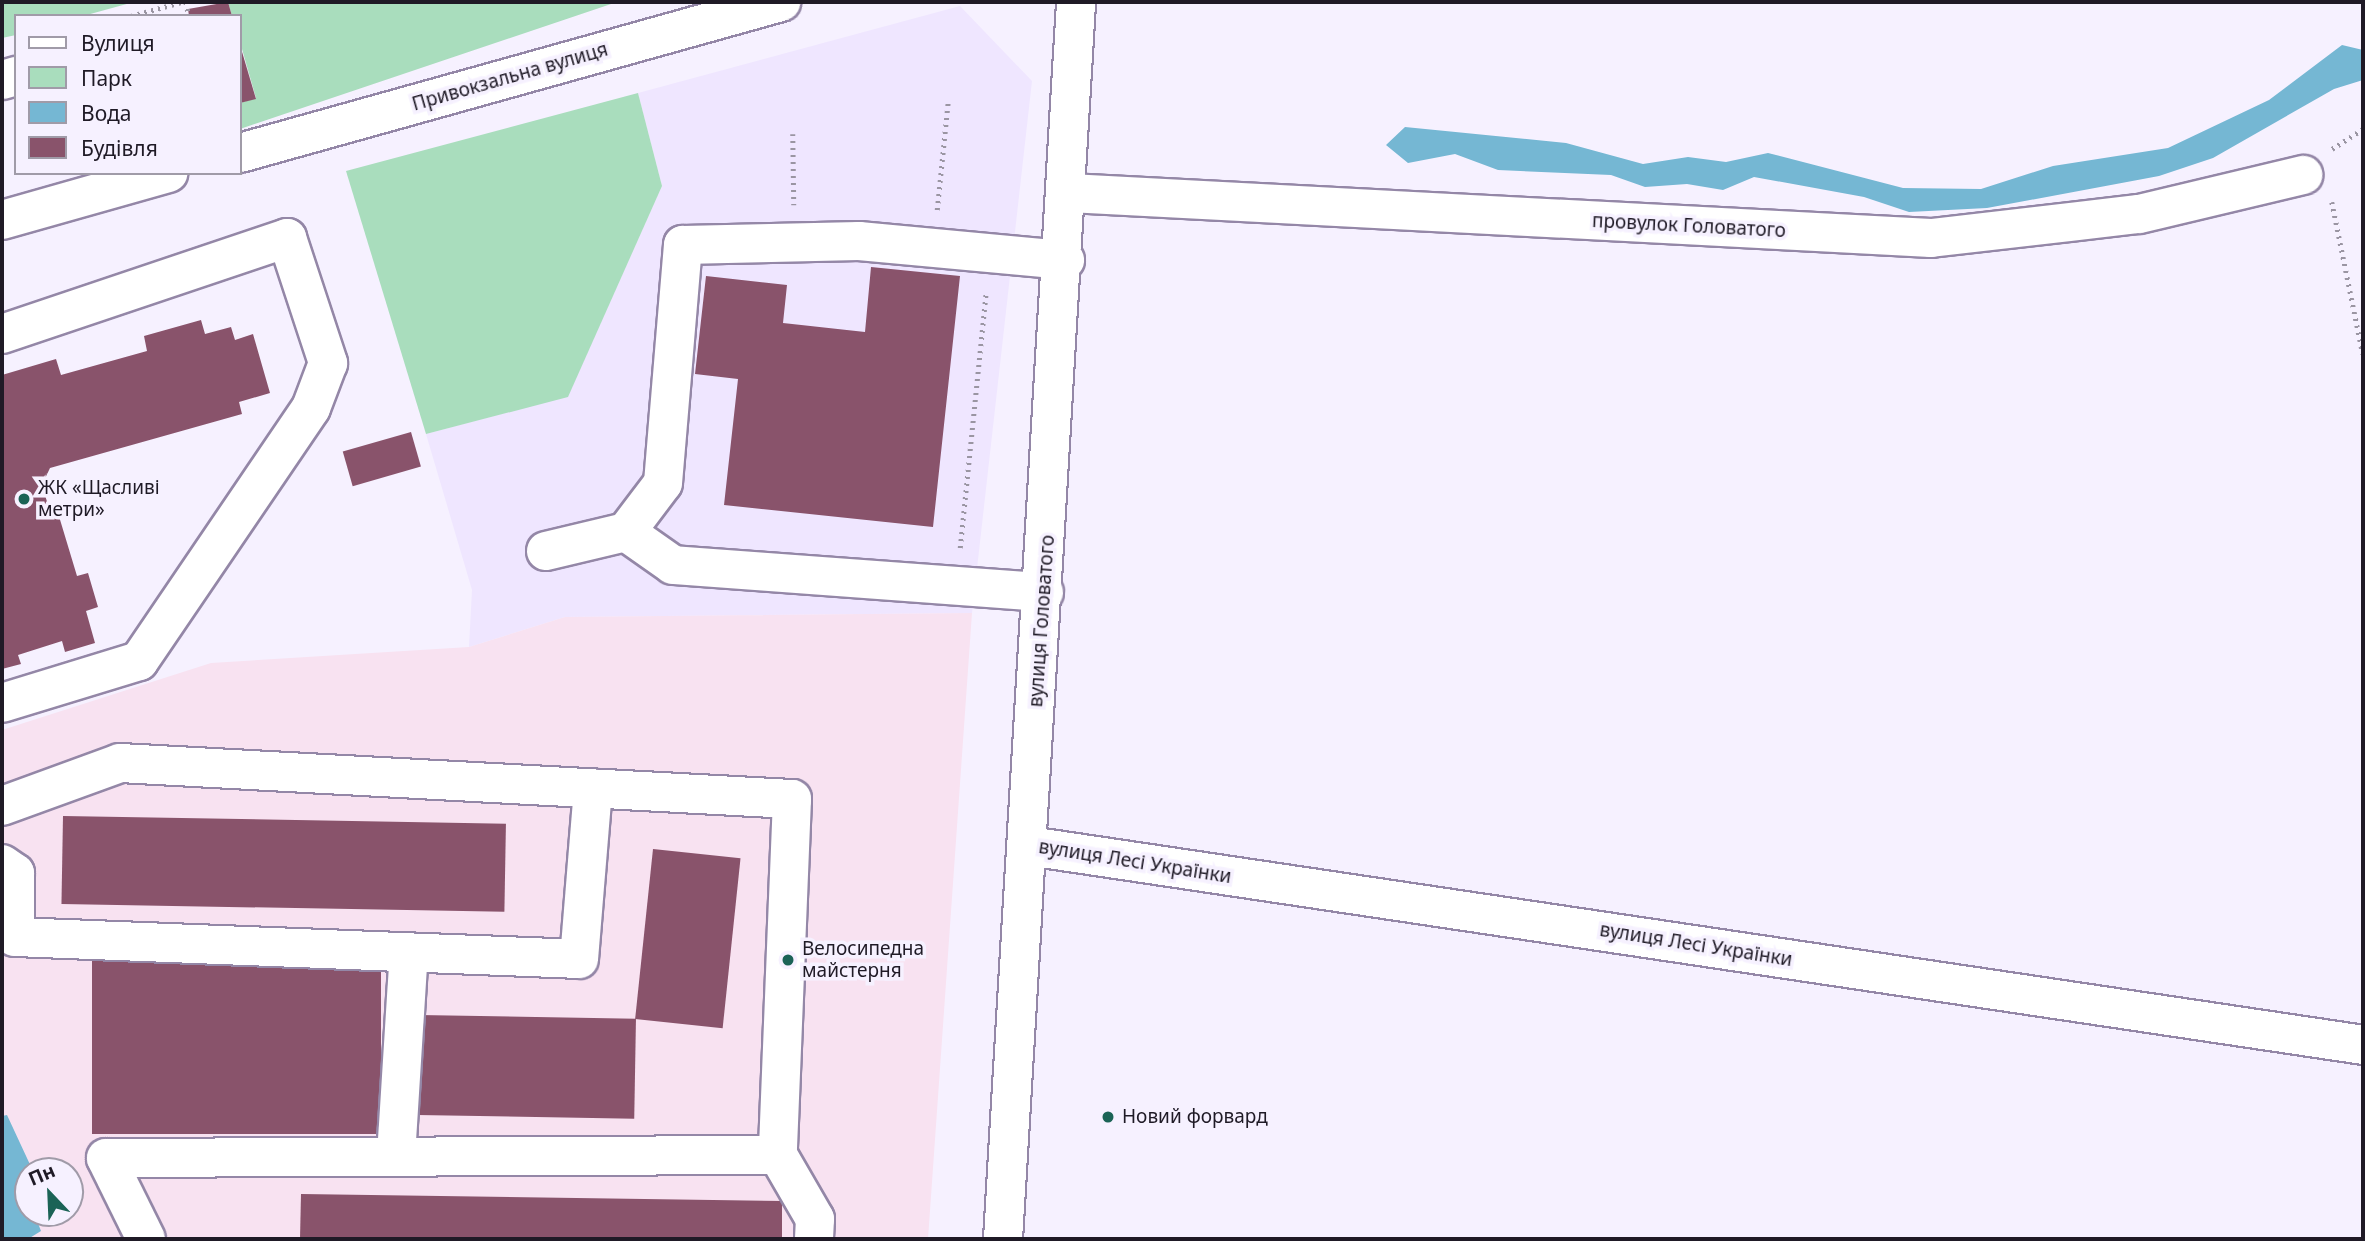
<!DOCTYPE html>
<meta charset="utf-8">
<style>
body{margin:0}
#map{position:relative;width:2365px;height:1241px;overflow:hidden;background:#f6f1ff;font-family:"Noto Sans",sans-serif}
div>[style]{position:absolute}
.built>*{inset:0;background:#efe6ff}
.industrial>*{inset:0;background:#f8e2f1}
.green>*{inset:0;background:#a9ddbd}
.water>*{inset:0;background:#75b7d3}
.building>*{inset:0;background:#89536b;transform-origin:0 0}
.path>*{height:4.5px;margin-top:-2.25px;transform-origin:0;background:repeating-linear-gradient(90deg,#9a95a2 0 2px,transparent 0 7px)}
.roads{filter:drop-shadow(2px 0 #9487a7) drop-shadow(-2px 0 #9487a7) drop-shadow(0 2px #9487a7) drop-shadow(0 -2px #9487a7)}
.minor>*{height:38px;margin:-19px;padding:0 19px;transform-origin:19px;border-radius:19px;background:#fff}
.major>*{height:38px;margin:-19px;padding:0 19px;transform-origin:19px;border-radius:19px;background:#fff}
.dots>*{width:19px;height:19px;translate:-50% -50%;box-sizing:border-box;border:4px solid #f6f1ff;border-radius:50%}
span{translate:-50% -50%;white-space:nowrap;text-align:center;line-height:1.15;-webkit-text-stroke:7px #f6f1ff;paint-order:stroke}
.street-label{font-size:19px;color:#1f1a26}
.poi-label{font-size:19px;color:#1f1a26}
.left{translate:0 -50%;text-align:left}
.frame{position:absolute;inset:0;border:4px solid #1f1a26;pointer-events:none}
.legend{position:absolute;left:14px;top:14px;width:228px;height:161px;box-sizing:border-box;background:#f6f1ff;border:2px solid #a09ba8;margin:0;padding:9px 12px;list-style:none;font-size:21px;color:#1f1a26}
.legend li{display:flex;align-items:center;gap:14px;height:35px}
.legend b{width:35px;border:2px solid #a09ba8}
.north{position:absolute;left:14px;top:1157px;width:70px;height:70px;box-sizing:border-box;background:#f6f1ff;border:2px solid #a09ba8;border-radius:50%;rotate:337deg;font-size:19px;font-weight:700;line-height:28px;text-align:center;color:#1f1a26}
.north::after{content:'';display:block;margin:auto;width:24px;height:32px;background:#1b6356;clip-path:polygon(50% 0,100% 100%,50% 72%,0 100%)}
</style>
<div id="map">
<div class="built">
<div style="clip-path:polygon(960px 6px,1032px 81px,972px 613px,565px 617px,469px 647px,472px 590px,426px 434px,568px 396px,662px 186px,638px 93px)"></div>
</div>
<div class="industrial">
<div style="clip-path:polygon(evenodd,972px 613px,928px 1239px,2px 1239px,2px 730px,211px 663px,469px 647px,565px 617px,972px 613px,28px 1171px,70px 1171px,70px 1213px,28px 1213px,28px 1171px)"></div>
</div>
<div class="green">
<div style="clip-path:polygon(2px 2px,134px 2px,83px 16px,16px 16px,16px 35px,2px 38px)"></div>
<div style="clip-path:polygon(228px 2px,617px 2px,240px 129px,240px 103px,256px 98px,240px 42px,240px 16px,232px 16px)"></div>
<div style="clip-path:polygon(638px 93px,662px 186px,568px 397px,426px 434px,346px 171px)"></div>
</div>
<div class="water">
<div style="clip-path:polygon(2342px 45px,2363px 50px,2363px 80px,2334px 89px,2213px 158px,2159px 176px,1987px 208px,1909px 212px,1864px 197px,1754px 177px,1723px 190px,1687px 184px,1645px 187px,1611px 175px,1498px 170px,1455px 154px,1408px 163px,1386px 145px,1405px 127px,1566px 143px,1643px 164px,1688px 157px,1726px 162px,1768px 153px,1903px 188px,1981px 189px,2053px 166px,2168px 148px,2269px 100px)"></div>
<div style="clip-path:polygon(7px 1115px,33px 1171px,28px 1171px,28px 1213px,34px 1213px,41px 1231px,28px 1239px,2px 1239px,2px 1116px)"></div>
</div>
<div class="building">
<div style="clip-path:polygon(228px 2px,232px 16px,189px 16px,188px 9px)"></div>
<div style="clip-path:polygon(240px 45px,256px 99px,240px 103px)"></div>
<div style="clip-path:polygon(871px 267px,960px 276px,933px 527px,724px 505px,738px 379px,695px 374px,706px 276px,787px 285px,783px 323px,865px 332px)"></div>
<div style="clip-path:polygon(201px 320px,205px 334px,231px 327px,235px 340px,253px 334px,270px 393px,239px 402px,242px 414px,50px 468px,42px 485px,51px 515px,58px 513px,77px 576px,88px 573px,98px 607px,86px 611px,95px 643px,65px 652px,62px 641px,18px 655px,21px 664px,2px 669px,2px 375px,56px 359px,61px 375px,147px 351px,144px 336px)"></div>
<div style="left:411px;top:432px;width:36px;height:71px;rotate:74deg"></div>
<div style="left:63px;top:816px;width:443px;height:88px;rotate:1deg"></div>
<div style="left:653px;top:849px;width:88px;height:171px;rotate:6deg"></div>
<div style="left:92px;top:959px;width:289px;height:175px"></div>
<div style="left:419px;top:1015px;width:217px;height:100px;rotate:1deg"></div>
<div style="clip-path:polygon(301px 1194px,782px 1201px,782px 1239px,300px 1239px)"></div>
</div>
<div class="path">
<div style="left:186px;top:2px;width:14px;rotate:78deg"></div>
<div style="left:131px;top:16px;width:53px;rotate:-15.4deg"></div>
<div style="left:793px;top:134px;width:71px;rotate:89.2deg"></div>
<div style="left:2332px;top:149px;width:37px;rotate:-33deg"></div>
<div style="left:2332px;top:202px;width:155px;rotate:78.5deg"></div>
<div style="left:937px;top:210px;width:109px;rotate:-84.2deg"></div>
<div style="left:960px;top:548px;width:257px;rotate:-84.2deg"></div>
</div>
<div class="roads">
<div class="minor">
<div style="left:2px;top:80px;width:15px;rotate:-16deg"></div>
<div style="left:240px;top:153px;width:562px;rotate:-15.6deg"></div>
<div style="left:1069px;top:193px;width:863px;rotate:2.99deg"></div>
<div style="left:1931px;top:238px;width:209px;rotate:-6.6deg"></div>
<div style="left:2139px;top:214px;width:169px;rotate:-13.4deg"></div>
<div style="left:2px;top:220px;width:173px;rotate:-15.8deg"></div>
<div style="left:2px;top:334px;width:301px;rotate:-18.6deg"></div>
<div style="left:287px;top:238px;width:132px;rotate:71.8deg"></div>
<div style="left:328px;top:363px;width:48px;rotate:110.7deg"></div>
<div style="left:311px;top:408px;width:306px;rotate:124.2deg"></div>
<div style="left:139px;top:661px;width:143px;rotate:163deg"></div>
<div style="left:626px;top:532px;width:61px;rotate:-52.9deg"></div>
<div style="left:663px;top:483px;width:239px;rotate:-85.2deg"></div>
<div style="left:683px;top:245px;width:176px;rotate:-1.3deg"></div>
<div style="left:859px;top:241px;width:207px;rotate:5.3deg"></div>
<div style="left:546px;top:551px;width:82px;rotate:-13.4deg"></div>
<div style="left:626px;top:532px;width:57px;rotate:35.1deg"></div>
<div style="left:673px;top:565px;width:372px;rotate:4.2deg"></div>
<div style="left:2px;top:806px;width:126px;rotate:-20deg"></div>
<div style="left:120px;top:763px;width:673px;rotate:3.07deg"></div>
<div style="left:792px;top:799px;width:356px;rotate:92.3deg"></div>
<div style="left:778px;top:1155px;width:74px;rotate:60deg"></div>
<div style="left:815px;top:1219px;width:20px;rotate:93deg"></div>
<div style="left:1029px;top:846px;width:1349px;rotate:8.48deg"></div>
<div style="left:2px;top:864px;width:16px;rotate:35deg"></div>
<div style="left:15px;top:873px;width:64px;rotate:90deg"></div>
<div style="left:15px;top:937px;width:564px;rotate:2.23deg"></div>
<div style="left:579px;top:959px;width:171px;rotate:-85.3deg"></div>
<div style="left:396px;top:1156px;width:204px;rotate:-86.4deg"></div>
<div style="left:146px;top:1239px;width:90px;rotate:-116.3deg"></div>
<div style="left:106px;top:1158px;width:672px;rotate:-0.26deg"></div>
</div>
<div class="major">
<div style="left:1003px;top:1239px;width:1239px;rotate:-86.62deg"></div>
</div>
</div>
<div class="dots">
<div style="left:24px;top:499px;background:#1b6356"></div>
<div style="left:788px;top:960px;background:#1b6356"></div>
<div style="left:1108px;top:1117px;background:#1b6356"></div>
</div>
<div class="street-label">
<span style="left:510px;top:77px;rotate:-16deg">Привокзальна вулиця</span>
<span style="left:1689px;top:226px;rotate:3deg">провулок Головатого</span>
<span style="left:1042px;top:621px;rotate:-86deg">вулиця Головатого</span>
<span style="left:1135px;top:862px;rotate:9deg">вулиця Лесі Українки</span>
<span style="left:1696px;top:945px;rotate:9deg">вулиця Лесі Українки</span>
</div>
<div class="poi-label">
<span class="left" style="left:38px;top:499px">ЖК «Щасливі<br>метри»</span>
<span class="left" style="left:802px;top:960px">Велосипедна<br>майстерня</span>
<span class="left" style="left:1122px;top:1117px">Новий форвард</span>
</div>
<div class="frame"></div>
<ul class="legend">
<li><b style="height:9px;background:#fff"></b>Вулиця</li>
<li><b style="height:19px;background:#a9ddbd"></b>Парк</li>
<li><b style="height:19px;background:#75b7d3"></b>Вода</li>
<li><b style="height:19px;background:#89536b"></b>Будівля</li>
</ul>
<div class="north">Пн</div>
</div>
